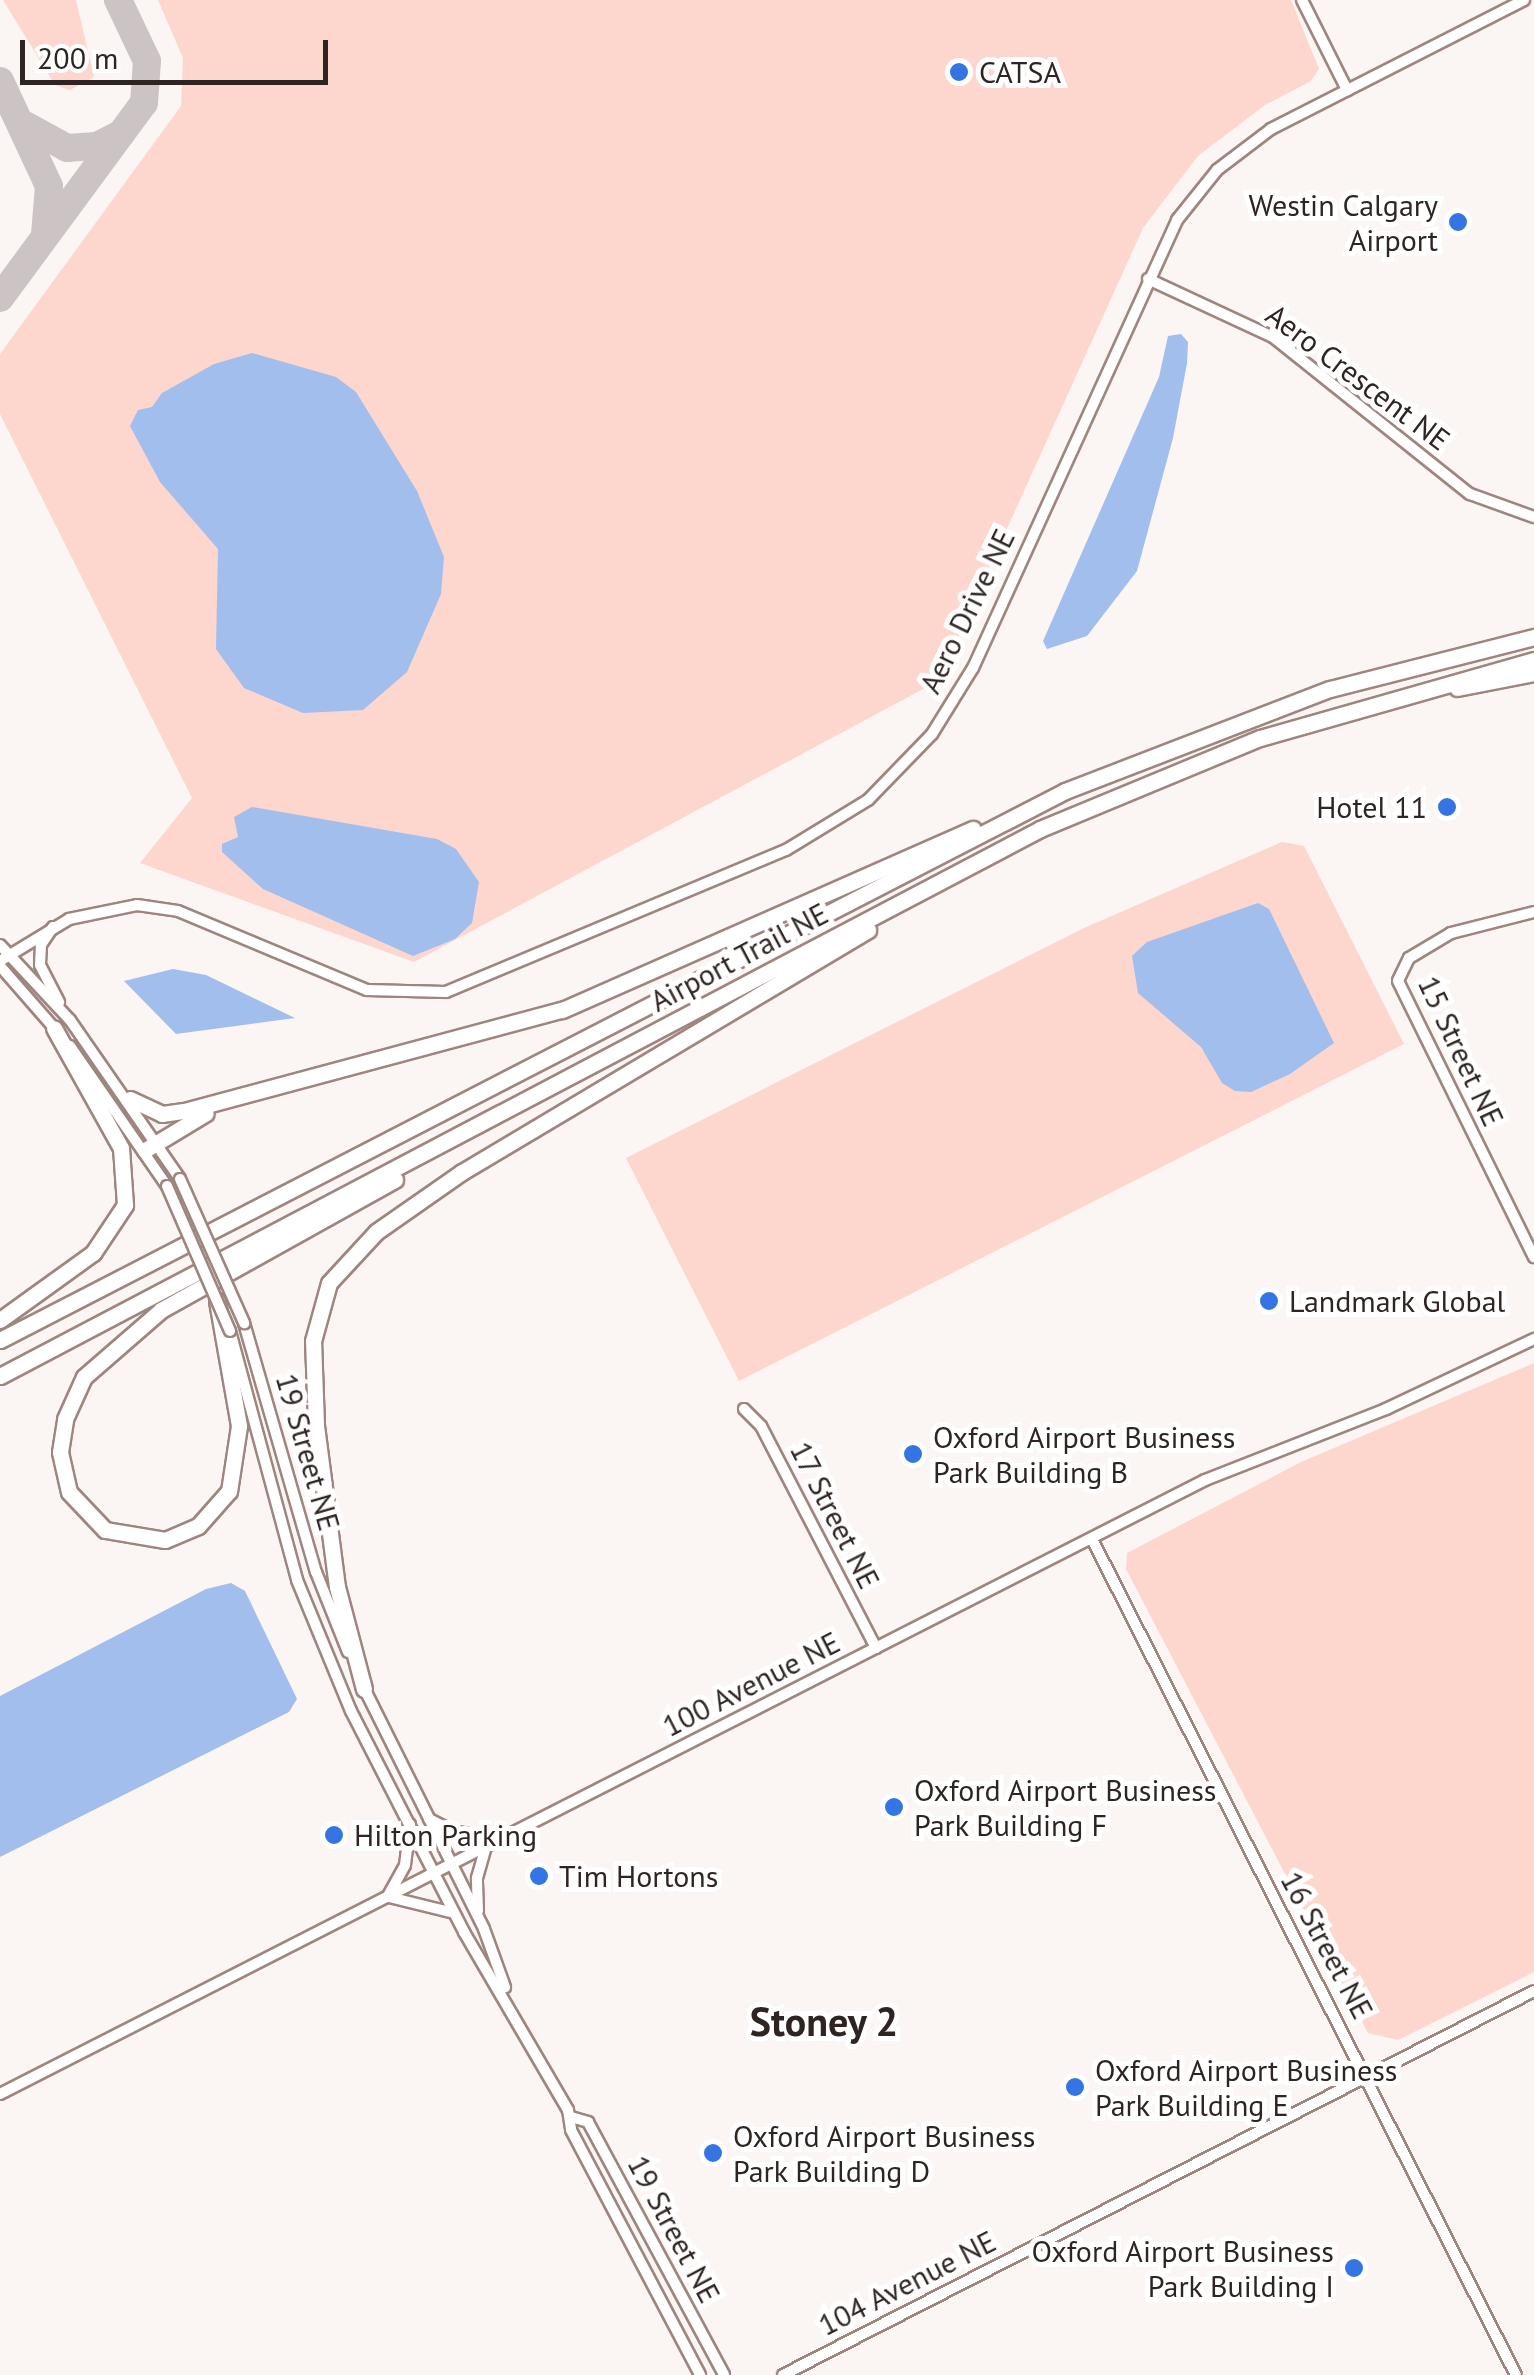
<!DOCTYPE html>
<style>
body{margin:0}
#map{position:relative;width:1534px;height:2375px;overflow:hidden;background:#fbf5f4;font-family:"PT Sans",sans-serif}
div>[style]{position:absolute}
.green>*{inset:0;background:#fdd6ce}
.water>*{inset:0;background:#a2beed}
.taxiway>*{height:28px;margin:-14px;padding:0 14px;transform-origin:14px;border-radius:14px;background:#ccc4c4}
.roads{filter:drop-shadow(2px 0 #9f8580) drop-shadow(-2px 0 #9f8580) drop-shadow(0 2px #9f8580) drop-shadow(0 -2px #9f8580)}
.minor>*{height:10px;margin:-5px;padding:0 5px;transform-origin:5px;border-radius:5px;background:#fff}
.highway>*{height:15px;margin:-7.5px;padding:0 7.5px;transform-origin:7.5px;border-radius:7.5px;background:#fff}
.bridges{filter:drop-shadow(2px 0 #9f8580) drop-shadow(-2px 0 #9f8580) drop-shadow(0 2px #9f8580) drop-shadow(0 -2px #9f8580)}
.minor-bridge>*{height:10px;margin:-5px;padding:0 5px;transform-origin:5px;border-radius:5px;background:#fff}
.dots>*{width:28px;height:28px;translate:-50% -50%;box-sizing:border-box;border:5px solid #fff;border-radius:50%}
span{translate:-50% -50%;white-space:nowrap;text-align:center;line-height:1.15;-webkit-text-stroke:10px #fff;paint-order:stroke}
.poi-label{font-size:30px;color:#2e2422}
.left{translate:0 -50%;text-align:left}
.right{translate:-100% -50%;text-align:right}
.street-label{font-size:30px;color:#2e2422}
.district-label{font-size:40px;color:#2e2422;font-weight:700}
.scale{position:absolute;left:20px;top:40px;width:308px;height:45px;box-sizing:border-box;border:5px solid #2e2422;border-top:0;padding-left:12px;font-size:30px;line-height:35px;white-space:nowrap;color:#2e2422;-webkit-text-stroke:8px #fff;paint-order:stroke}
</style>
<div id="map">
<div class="green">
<div style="clip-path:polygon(3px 0,76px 0,94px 77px,70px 90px,55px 85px)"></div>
<div style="clip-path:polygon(158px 0,1291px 0,1319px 69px,1311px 81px,1265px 105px,1198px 156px,1143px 228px,938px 681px,414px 962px,140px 863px,192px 798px,0 414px,0 354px,181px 106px,183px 58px)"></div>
<div style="clip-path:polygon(1282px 842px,1304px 846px,1404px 1044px,739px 1381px,626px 1158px,1084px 928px)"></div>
<div style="clip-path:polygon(1534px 1363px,1534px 1972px,1398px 2040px,1368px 2033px,1126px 1569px,1127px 1553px,1301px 1462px)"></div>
</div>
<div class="water">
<div style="clip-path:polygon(1181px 334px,1188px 342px,1187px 363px,1173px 438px,1137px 571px,1087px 636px,1047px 649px,1043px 641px,1159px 377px,1168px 336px)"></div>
<div style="clip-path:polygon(252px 353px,336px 377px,356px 392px,417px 491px,444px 557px,441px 594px,407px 672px,363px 710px,303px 713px,244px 688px,216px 649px,218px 549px,160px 482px,130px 426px,138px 410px,152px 407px,162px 393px,214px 364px)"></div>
<div style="clip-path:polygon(252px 807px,437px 839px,456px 849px,479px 882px,472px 923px,455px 939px,413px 956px,263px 889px,222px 852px,222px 844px,238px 837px,234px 817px)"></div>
<div style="clip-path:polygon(1258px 903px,1269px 909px,1334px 1043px,1290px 1074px,1251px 1092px,1235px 1091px,1222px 1083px,1201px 1047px,1138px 993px,1132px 956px,1147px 942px)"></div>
<div style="clip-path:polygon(173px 969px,206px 975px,295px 1018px,176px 1034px,124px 981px)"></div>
<div style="clip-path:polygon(231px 1583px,245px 1591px,297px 1699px,289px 1712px,0 1857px,0 1696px,206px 1589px)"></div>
</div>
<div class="taxiway">
<div style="left:0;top:81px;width:116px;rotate:65deg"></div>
<div style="left:49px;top:186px;width:49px;rotate:94.7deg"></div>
<div style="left:25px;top:125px;width:48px;rotate:28.7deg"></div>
<div style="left:67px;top:148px;width:30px;rotate:-4deg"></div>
<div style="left:97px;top:146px;width:27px;rotate:-27deg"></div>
<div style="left:0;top:298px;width:242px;rotate:-53.6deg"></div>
<div style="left:144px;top:103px;width:42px;rotate:-85.9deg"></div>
<div style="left:147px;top:61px;width:68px;rotate:-115.4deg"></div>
</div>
<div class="roads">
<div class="minor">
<div style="left:1302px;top:0;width:101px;rotate:63.4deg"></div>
<div style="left:1148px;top:279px;width:138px;rotate:24.9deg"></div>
<div style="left:1273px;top:337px;width:252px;rotate:38.6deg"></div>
<div style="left:1470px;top:494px;width:68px;rotate:19.8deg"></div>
<div style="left:1534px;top:912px;width:86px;rotate:165.8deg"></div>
<div style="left:1451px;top:933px;width:49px;rotate:149.2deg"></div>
<div style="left:1409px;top:958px;width:25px;rotate:116deg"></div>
<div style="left:1398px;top:981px;width:308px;rotate:63.8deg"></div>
<div style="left:53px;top:927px;width:22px;rotate:124deg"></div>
<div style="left:41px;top:945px;width:20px;rotate:93deg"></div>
<div style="left:40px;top:965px;width:42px;rotate:62.8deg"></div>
<div style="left:0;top:945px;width:103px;rotate:47deg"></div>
<div style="left:70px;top:1020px;width:193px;rotate:55.3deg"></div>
<div style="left:0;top:961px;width:81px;rotate:-31.3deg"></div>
<div style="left:69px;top:919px;width:69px;rotate:-11.6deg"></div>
<div style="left:137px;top:905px;width:41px;rotate:8.3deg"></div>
<div style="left:178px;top:911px;width:205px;rotate:22.7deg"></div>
<div style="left:367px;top:990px;width:79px;rotate:1.5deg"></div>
<div style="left:446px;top:992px;width:368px;rotate:-22.7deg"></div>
<div style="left:786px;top:850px;width:96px;rotate:-31.4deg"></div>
<div style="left:868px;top:800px;width:92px;rotate:-45.9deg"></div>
<div style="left:932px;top:734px;width:78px;rotate:-58.2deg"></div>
<div style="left:973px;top:668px;width:492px;rotate:-65.5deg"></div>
<div style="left:1177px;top:220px;width:64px;rotate:-51.3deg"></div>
<div style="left:1217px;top:170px;width:68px;rotate:-37.2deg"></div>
<div style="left:1271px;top:129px;width:284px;rotate:-27deg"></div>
<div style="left:0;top:966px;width:84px;rotate:48.9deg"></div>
<div style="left:70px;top:1046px;width:170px;rotate:55.3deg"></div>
<div style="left:244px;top:1323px;width:259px;rotate:73.9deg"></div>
<div style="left:316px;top:1572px;width:86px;rotate:68.2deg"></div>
<div style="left:230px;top:1331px;width:258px;rotate:74.9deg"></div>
<div style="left:297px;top:1580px;width:142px;rotate:67.6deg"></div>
<div style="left:351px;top:1711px;width:248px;rotate:62.9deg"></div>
<div style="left:464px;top:1932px;width:206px;rotate:59.7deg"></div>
<div style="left:568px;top:2110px;width:20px;rotate:81deg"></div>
<div style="left:571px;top:2130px;width:277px;rotate:62.2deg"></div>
<div style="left:744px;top:1409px;width:24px;rotate:45deg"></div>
<div style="left:761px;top:1426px;width:250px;rotate:62.6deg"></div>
<div style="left:1092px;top:1539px;width:937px;rotate:63.11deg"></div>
<div style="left:363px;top:1686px;width:271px;rotate:63.5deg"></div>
<div style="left:484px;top:1929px;width:62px;rotate:70.1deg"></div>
<div style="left:429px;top:1819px;width:29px;rotate:27deg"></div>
<div style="left:455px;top:1832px;width:48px;rotate:5.9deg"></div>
<div style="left:388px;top:1896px;width:35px;rotate:-61deg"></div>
<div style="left:405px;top:1865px;width:41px;rotate:-83deg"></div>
<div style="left:389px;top:1897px;width:67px;rotate:13.8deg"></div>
<div style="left:478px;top:1911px;width:33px;rotate:-92deg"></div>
<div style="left:477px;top:1878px;width:32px;rotate:-74deg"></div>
<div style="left:0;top:2094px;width:1352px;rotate:-27deg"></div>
<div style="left:1205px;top:1480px;width:194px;rotate:-21.4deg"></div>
<div style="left:1386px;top:1409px;width:164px;rotate:-25.3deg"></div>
<div style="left:571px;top:2117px;width:18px;rotate:16deg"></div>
<div style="left:588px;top:2122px;width:287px;rotate:61.7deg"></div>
<div style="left:783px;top:2375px;width:843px;rotate:-27.08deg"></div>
</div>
<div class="highway">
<div style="left:1457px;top:688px;width:78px;rotate:-11deg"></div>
<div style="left:130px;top:1099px;width:35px;rotate:25deg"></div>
<div style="left:162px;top:1114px;width:22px;rotate:-8deg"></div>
<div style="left:184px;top:1111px;width:391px;rotate:-15deg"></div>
<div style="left:562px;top:1010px;width:449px;rotate:-23.8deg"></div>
<div style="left:145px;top:1150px;width:71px;rotate:-31.2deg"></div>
<div style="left:217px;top:1301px;width:127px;rotate:80deg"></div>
<div style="left:239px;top:1426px;width:66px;rotate:98.7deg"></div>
<div style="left:229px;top:1491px;width:47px;rotate:131.5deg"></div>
<div style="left:198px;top:1526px;width:36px;rotate:157deg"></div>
<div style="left:165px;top:1540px;width:61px;rotate:-170.5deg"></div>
<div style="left:105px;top:1530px;width:52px;rotate:-133.5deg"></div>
<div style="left:69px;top:1492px;width:41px;rotate:-102.7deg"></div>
<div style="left:60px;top:1452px;width:33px;rotate:-81deg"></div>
<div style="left:65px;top:1419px;width:46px;rotate:-65.7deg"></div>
<div style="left:84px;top:1377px;width:102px;rotate:-41deg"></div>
<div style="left:161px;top:1310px;width:268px;rotate:-29.1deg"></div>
<div style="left:0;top:1320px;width:115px;rotate:-35.8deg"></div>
<div style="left:93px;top:1253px;width:58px;rotate:-56.3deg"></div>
<div style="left:125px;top:1205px;width:57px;rotate:-94deg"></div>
<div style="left:121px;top:1148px;width:137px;rotate:-119.2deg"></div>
<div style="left:0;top:1340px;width:1198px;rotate:-27.27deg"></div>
<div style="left:1065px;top:791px;width:284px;rotate:-21.1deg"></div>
<div style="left:1330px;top:689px;width:211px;rotate:-14.3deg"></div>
<div style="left:0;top:1376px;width:1175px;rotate:-27.74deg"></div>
<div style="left:1040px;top:829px;width:238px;rotate:-22.5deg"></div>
<div style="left:1260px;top:738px;width:285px;rotate:-15.9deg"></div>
<div style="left:364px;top:1689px;width:106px;rotate:-104.8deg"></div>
<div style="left:337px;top:1587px;width:163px;rotate:-97.4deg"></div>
<div style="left:316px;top:1425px;width:84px;rotate:-92deg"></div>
<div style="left:313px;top:1341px;width:60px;rotate:-74.6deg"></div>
<div style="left:329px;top:1283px;width:69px;rotate:-47.3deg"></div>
<div style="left:376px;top:1232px;width:105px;rotate:-34.9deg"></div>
<div style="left:462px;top:1172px;width:473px;rotate:-30.8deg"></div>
</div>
</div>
<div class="bridges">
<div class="minor-bridge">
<div style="left:180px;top:1179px;width:158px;rotate:66deg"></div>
<div style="left:167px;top:1186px;width:158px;rotate:66.5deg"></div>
</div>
</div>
<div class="dots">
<div style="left:959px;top:72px;background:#3475e3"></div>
<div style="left:1458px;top:222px;background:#3475e3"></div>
<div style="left:1447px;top:807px;background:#3475e3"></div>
<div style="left:1269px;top:1301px;background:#3475e3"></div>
<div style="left:913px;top:1454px;background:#3475e3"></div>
<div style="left:894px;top:1807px;background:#3475e3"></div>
<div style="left:334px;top:1835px;background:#3475e3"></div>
<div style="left:539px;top:1876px;background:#3475e3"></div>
<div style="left:1075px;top:2087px;background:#3475e3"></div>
<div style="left:713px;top:2153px;background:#3475e3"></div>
<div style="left:1354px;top:2268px;background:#3475e3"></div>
</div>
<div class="poi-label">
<span class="left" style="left:979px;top:72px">CATSA</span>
<span class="right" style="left:1438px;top:222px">Westin Calgary<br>Airport</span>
<span class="right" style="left:1427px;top:807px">Hotel 11</span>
<span class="left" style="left:1289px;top:1301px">Landmark Global</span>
<span class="left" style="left:933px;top:1454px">Oxford Airport Business<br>Park Building B</span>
<span class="left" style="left:914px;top:1807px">Oxford Airport Business<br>Park Building F</span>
<span class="left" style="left:354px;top:1835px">Hilton Parking</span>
<span class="left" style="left:559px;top:1876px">Tim Hortons</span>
<span class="left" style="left:1095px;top:2087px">Oxford Airport Business<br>Park Building E</span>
<span class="left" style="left:733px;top:2153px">Oxford Airport Business<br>Park Building D</span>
<span class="right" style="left:1334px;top:2268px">Oxford Airport Business<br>Park Building I</span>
</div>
<div class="street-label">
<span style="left:1358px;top:377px;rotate:37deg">Aero Crescent NE</span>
<span style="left:967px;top:611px;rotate:-64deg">Aero Drive NE</span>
<span style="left:739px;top:957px;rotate:-28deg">Airport Trail NE</span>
<span style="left:1461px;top:1051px;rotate:65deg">15 Street NE</span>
<span style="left:308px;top:1452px;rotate:74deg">19 Street NE</span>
<span style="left:835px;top:1515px;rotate:63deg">17 Street NE</span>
<span style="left:751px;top:1684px;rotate:-27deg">100 Avenue NE</span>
<span style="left:1327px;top:1945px;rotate:62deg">16 Street NE</span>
<span style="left:674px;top:2229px;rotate:62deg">19 Street NE</span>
<span style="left:907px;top:2283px;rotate:-27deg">104 Avenue NE</span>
</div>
<div class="district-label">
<span style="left:824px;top:2021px">Stoney 2</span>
</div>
<div class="scale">200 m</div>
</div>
